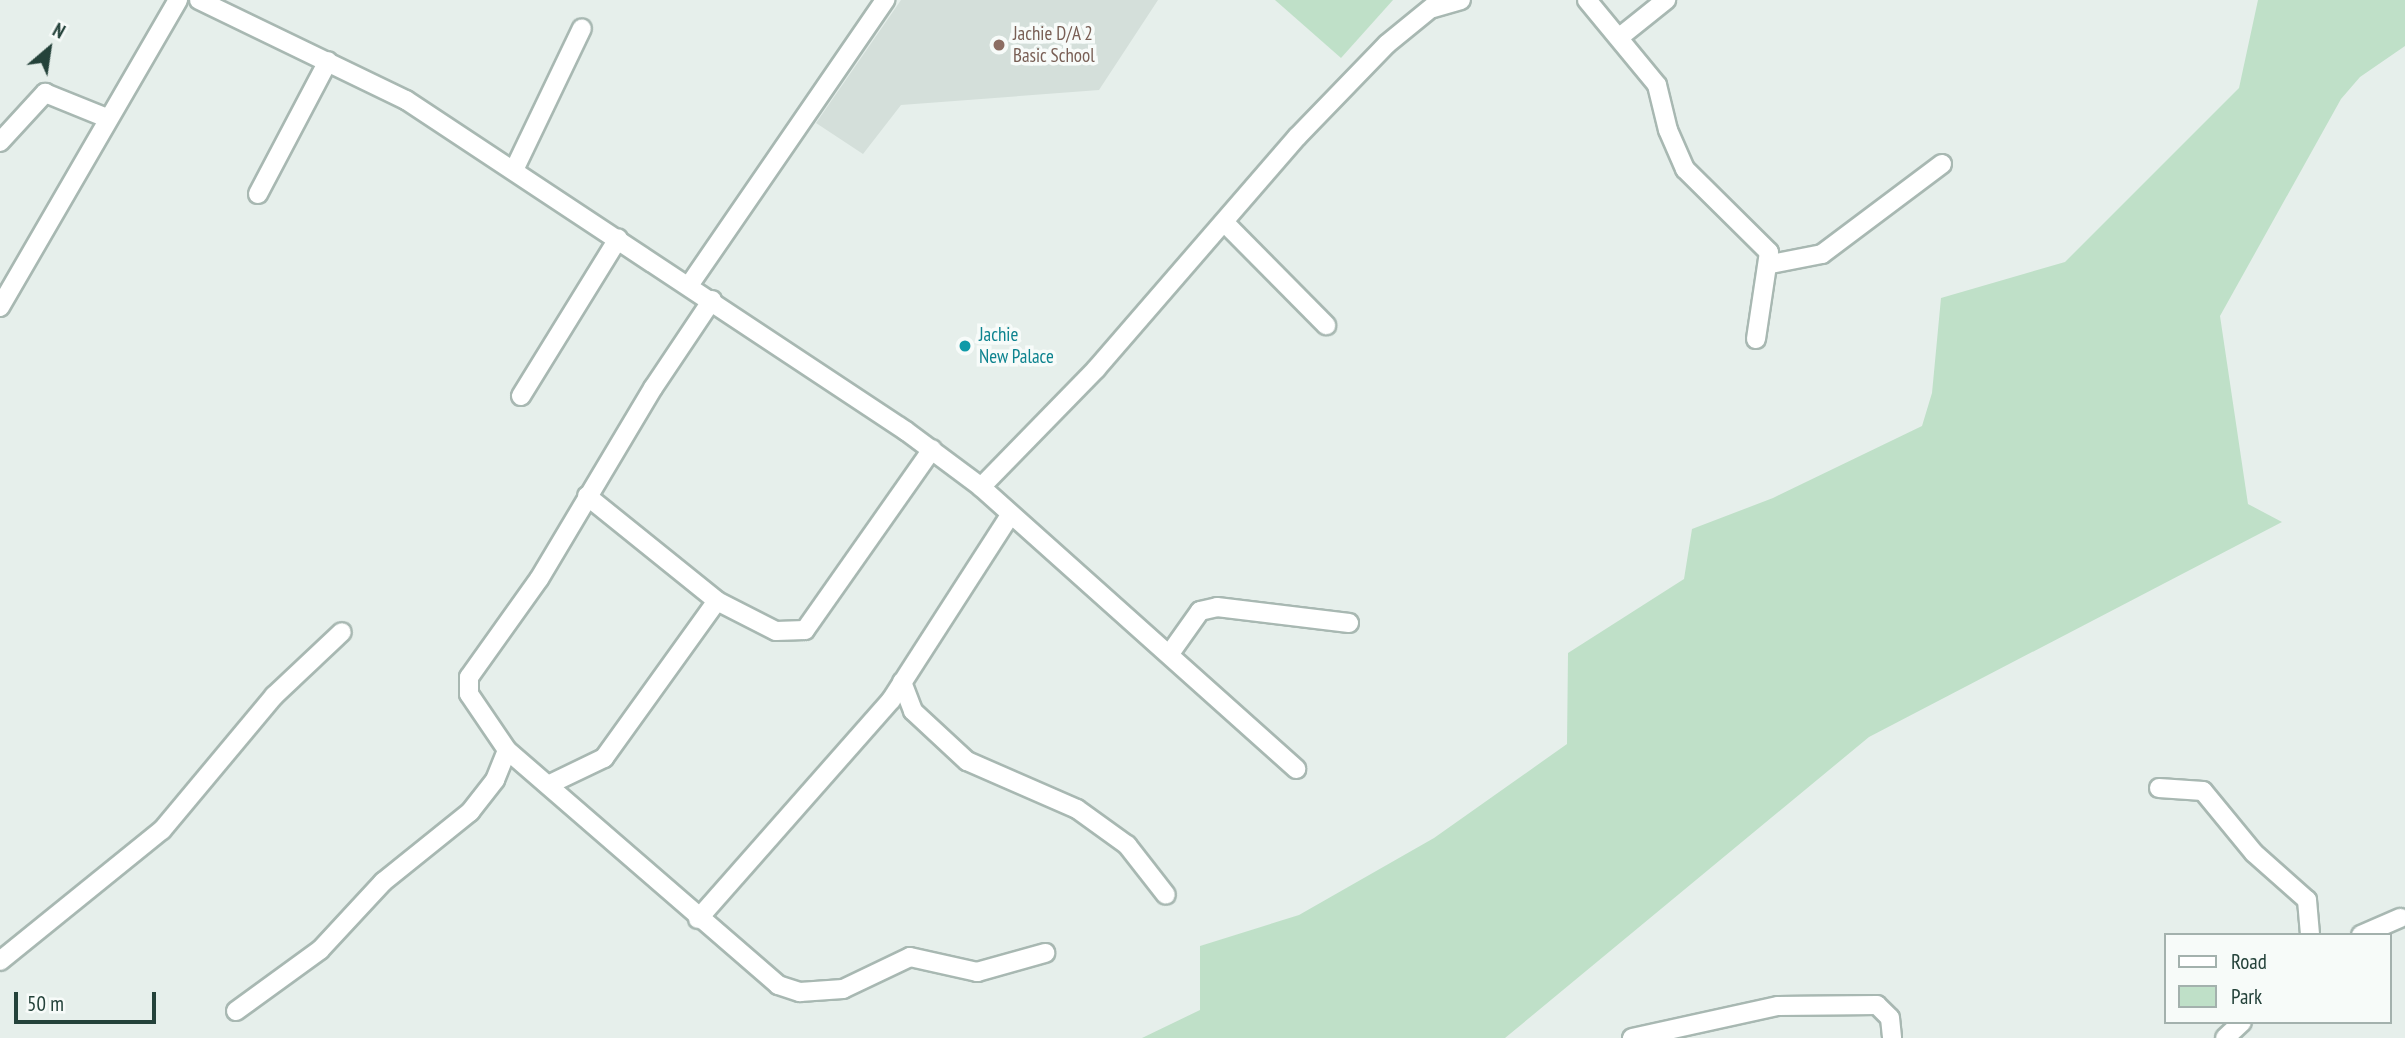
<!DOCTYPE html>
<style>
body{margin:0}
#map{position:relative;width:2405px;height:1038px;overflow:hidden;background:#e6efeb;font-family:"PT Sans Narrow",sans-serif}
div>[style]{position:absolute}
.built>*{inset:0;background:#d4dfda}
.green>*{inset:0;background:#bfe0c8}
.roads{filter:drop-shadow(2px 0 #a8b8b2) drop-shadow(-2px 0 #a8b8b2) drop-shadow(0 2px #a8b8b2) drop-shadow(0 -2px #a8b8b2)}
.minor>*{height:18px;margin:-9px;padding:0 9px;transform-origin:9px;border-radius:9px;background:#fff}
.dots>*{width:19px;height:19px;translate:-50% -50%;box-sizing:border-box;border:4px solid #f7fbf9;border-radius:50%}
span{translate:-50% -50%;white-space:nowrap;text-align:center;line-height:1.15;-webkit-text-stroke:7px #f7fbf9;paint-order:stroke}
.education-label{font-size:19px;color:#785e54}
.left{translate:0 -50%;text-align:left}
.culture-label{font-size:19px;color:#0d838f}
.legend{position:absolute;left:2164px;top:933px;width:228px;height:91px;box-sizing:border-box;background:#f7fbf9;border:2px solid #a3b1ad;margin:0;padding:9px 12px;list-style:none;font-size:21px;color:#24423a}
.legend li{display:flex;align-items:center;gap:14px;height:35px}
.legend b{width:35px;border:2px solid #a3b1ad}
.north{position:absolute;left:14px;top:14px;width:70px;height:70px;-webkit-text-stroke:5px #f7fbf9;paint-order:stroke;rotate:29deg;font-size:19px;font-weight:700;line-height:28px;text-align:center;color:#24423a}
.north::after{content:'';display:block;margin:auto;width:24px;height:32px;background:#24423a;clip-path:polygon(50% 0,100% 100%,50% 72%,0 100%)}
.scale{position:absolute;left:14px;top:992px;width:142px;height:32px;box-sizing:border-box;border:4px solid #24423a;border-top:0;padding-left:9px;font-size:21px;line-height:24px;white-space:nowrap;color:#24423a;-webkit-text-stroke:5px #f7fbf9;paint-order:stroke}
</style>
<div id="map">
<div class="built">
<div style="clip-path:polygon(901px 0,1158px 0,1099px 90px,901px 105px,863px 154px,816px 123px)"></div>
</div>
<div class="green">
<div style="clip-path:polygon(1275px 0,1393px 0,1341px 58px)"></div>
<div style="clip-path:polygon(2258px 0,2405px 0,2405px 46px,2360px 77px,2341px 99px,2220px 316px,2248px 504px,2282px 522px,1869px 737px,1505px 1038px,1142px 1038px,1200px 1010px,1200px 946px,1299px 915px,1434px 838px,1567px 744px,1568px 653px,1684px 579px,1692px 529px,1773px 498px,1922px 426px,1932px 393px,1941px 298px,2065px 262px,2239px 88px)"></div>
</div>
<div class="roads">
<div class="minor">
<div style="left:199px;top:0;width:230px;rotate:25.8deg"></div>
<div style="left:406px;top:100px;width:600px;rotate:33.5deg"></div>
<div style="left:906px;top:431px;width:94px;rotate:36.7deg"></div>
<div style="left:981px;top:487px;width:423px;rotate:41.8deg"></div>
<div style="left:1587px;top:0;width:110px;rotate:50.5deg"></div>
<div style="left:1657px;top:85px;width:46px;rotate:76.3deg"></div>
<div style="left:1668px;top:130px;width:43px;rotate:66.4deg"></div>
<div style="left:1685px;top:169px;width:118px;rotate:44.7deg"></div>
<div style="left:1769px;top:252px;width:88px;rotate:98.5deg"></div>
<div style="left:1433px;top:8px;width:29px;rotate:-16deg"></div>
<div style="left:1621px;top:36px;width:58px;rotate:-38.7deg"></div>
<div style="left:0;top:142px;width:67px;rotate:-47.4deg"></div>
<div style="left:45px;top:93px;width:67px;rotate:22deg"></div>
<div style="left:514px;top:170px;width:157px;rotate:-64.4deg"></div>
<div style="left:258px;top:194px;width:150px;rotate:-62.2deg"></div>
<div style="left:1225px;top:223px;width:144px;rotate:45.3deg"></div>
<div style="left:1771px;top:264px;width:52px;rotate:-11.1deg"></div>
<div style="left:1822px;top:254px;width:150px;rotate:-36.9deg"></div>
<div style="left:690px;top:284px;width:345px;rotate:-55.5deg"></div>
<div style="left:712px;top:300px;width:106px;rotate:123.8deg"></div>
<div style="left:653px;top:388px;width:222px;rotate:120.8deg"></div>
<div style="left:539px;top:579px;width:120px;rotate:125.5deg"></div>
<div style="left:469px;top:677px;width:17px;rotate:90deg"></div>
<div style="left:469px;top:694px;width:68px;rotate:55.8deg"></div>
<div style="left:507px;top:750px;width:359px;rotate:40.9deg"></div>
<div style="left:778px;top:985px;width:23px;rotate:18deg"></div>
<div style="left:800px;top:992px;width:43px;rotate:-4deg"></div>
<div style="left:843px;top:989px;width:74px;rotate:-25.5deg"></div>
<div style="left:910px;top:957px;width:69px;rotate:12.6deg"></div>
<div style="left:977px;top:972px;width:71px;rotate:-15.6deg"></div>
<div style="left:0;top:307px;width:355px;rotate:-59.9deg"></div>
<div style="left:521px;top:396px;width:185px;rotate:-58.3deg"></div>
<div style="left:981px;top:487px;width:165px;rotate:-45.7deg"></div>
<div style="left:1096px;top:369px;width:307px;rotate:-49.1deg"></div>
<div style="left:1297px;top:137px;width:129px;rotate:-45.9deg"></div>
<div style="left:1387px;top:44px;width:70px;rotate:-39.2deg"></div>
<div style="left:587px;top:496px;width:167px;rotate:38.9deg"></div>
<div style="left:1171px;top:652px;width:50px;rotate:-54.7deg"></div>
<div style="left:1200px;top:611px;width:17px;rotate:-13deg"></div>
<div style="left:1217px;top:607px;width:133px;rotate:6.9deg"></div>
<div style="left:902px;top:682px;width:31px;rotate:69deg"></div>
<div style="left:913px;top:711px;width:74px;rotate:42.8deg"></div>
<div style="left:967px;top:761px;width:120px;rotate:23.6deg"></div>
<div style="left:1077px;top:809px;width:62px;rotate:35.8deg"></div>
<div style="left:1127px;top:845px;width:63px;rotate:52deg"></div>
<div style="left:552px;top:783px;width:58px;rotate:-25.7deg"></div>
<div style="left:604px;top:758px;width:193px;rotate:-54.3deg"></div>
<div style="left:717px;top:601px;width:66px;rotate:27deg"></div>
<div style="left:776px;top:631px;width:29px;rotate:-2deg"></div>
<div style="left:805px;top:630px;width:221px;rotate:-54.9deg"></div>
<div style="left:2159px;top:788px;width:44px;rotate:3.9deg"></div>
<div style="left:2203px;top:791px;width:80px;rotate:50.6deg"></div>
<div style="left:2254px;top:853px;width:71px;rotate:41.6deg"></div>
<div style="left:2307px;top:900px;width:35px;rotate:85deg"></div>
<div style="left:698px;top:919px;width:292px;rotate:-48.6deg"></div>
<div style="left:891px;top:700px;width:218px;rotate:-57.2deg"></div>
<div style="left:2361px;top:935px;width:43px;rotate:-23.6deg"></div>
<div style="left:0;top:961px;width:208px;rotate:-39deg"></div>
<div style="left:162px;top:830px;width:175px;rotate:-50.1deg"></div>
<div style="left:274px;top:696px;width:93px;rotate:-43.3deg"></div>
<div style="left:236px;top:1011px;width:104px;rotate:-36deg"></div>
<div style="left:320px;top:950px;width:93px;rotate:-47.2deg"></div>
<div style="left:383px;top:882px;width:112px;rotate:-38.8deg"></div>
<div style="left:470px;top:812px;width:41px;rotate:-52deg"></div>
<div style="left:495px;top:780px;width:32px;rotate:-68deg"></div>
<div style="left:1632px;top:1038px;width:149px;rotate:-12.4deg"></div>
<div style="left:1778px;top:1006px;width:99px;rotate:-0.6deg"></div>
<div style="left:1877px;top:1005px;width:18px;rotate:45deg"></div>
<div style="left:1890px;top:1018px;width:20px;rotate:84deg"></div>
<div style="left:2225px;top:1038px;width:23px;rotate:-43deg"></div>
</div>
</div>
<div class="dots">
<div style="left:999px;top:45px;background:#8d6e63"></div>
<div style="left:965px;top:346px;background:#0f9aa8"></div>
</div>
<div class="education-label">
<span class="left" style="left:1013px;top:45px">Jachie D/A 2<br>Basic School</span>
</div>
<div class="culture-label">
<span class="left" style="left:979px;top:346px">Jachie<br>New Palace</span>
</div>
<ul class="legend">
<li><b style="height:9px;background:#fff"></b>Road</li>
<li><b style="height:19px;background:#bfe0c8"></b>Park</li>
</ul>
<div class="north">N</div>
<div class="scale">50 m</div>
</div>
